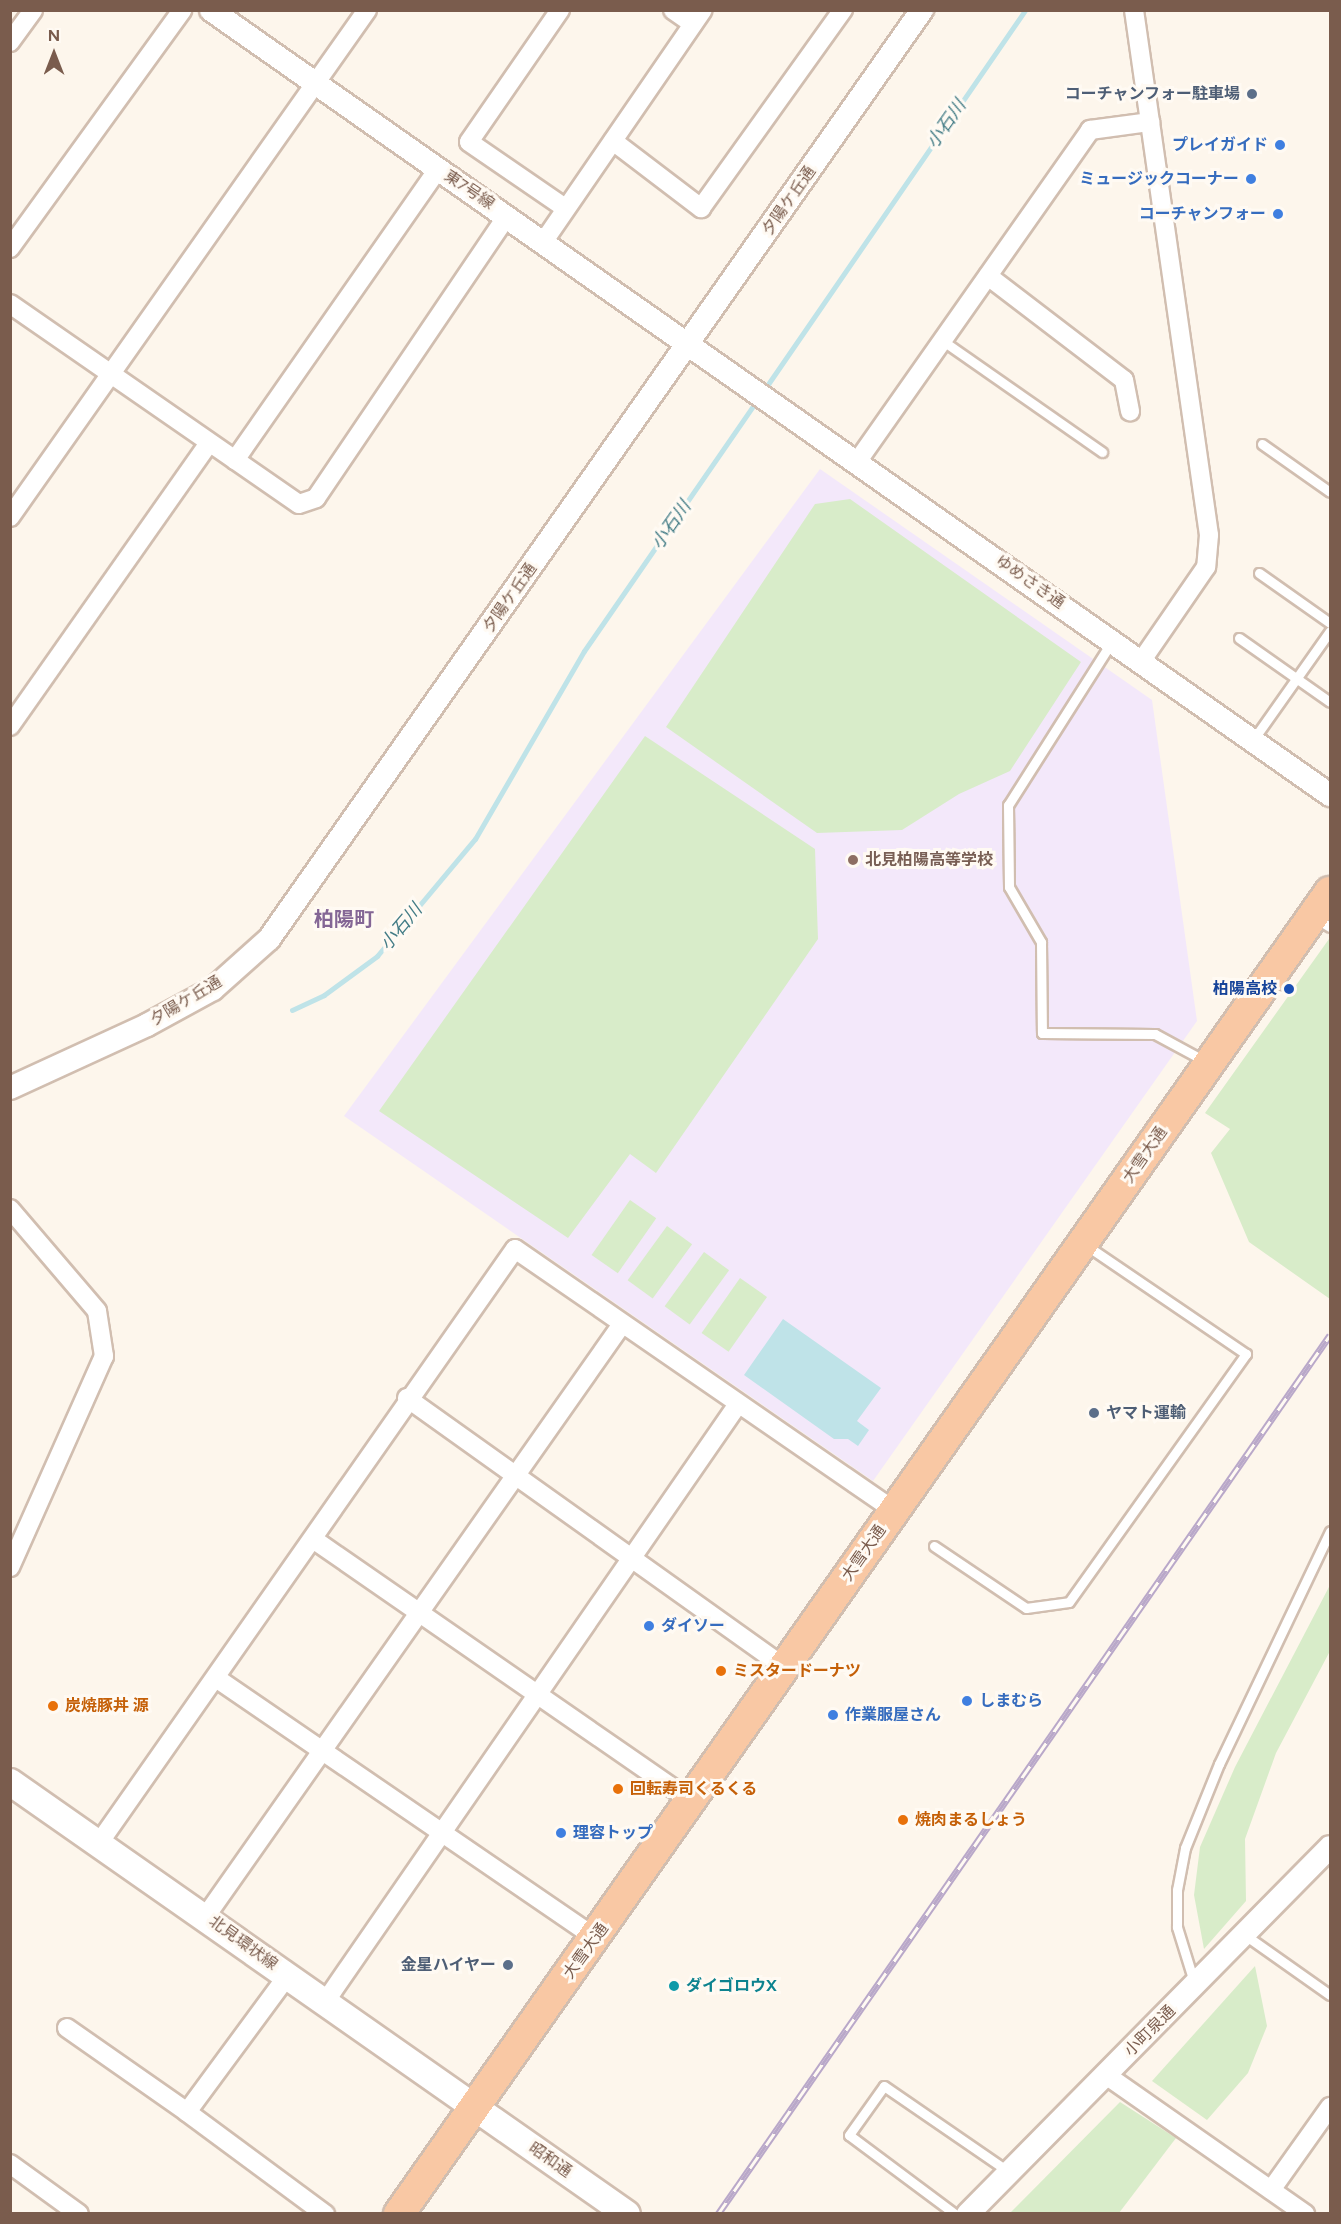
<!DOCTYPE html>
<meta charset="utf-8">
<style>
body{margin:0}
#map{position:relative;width:1341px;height:2224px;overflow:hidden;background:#fdf6ec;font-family:Figtree,"Noto Sans JP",sans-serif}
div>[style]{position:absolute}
.education>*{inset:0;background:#f3e8fa}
.green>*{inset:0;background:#d8ecc9;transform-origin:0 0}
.water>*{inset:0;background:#bfe3e8}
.stream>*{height:5px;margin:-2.5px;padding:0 2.5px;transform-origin:2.5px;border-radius:2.5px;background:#bfe3e8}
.roads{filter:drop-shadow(2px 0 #d1beb0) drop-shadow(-2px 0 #d1beb0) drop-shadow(0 2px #d1beb0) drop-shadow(0 -2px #d1beb0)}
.service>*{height:9px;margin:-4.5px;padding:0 4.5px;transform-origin:4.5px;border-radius:4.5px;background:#fff}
.minor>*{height:18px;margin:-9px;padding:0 9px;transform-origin:9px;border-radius:9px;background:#fff}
.tertiary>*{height:22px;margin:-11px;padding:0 11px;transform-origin:11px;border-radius:11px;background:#fff}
.secondary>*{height:26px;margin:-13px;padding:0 13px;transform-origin:13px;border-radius:13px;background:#fff}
.trunk>*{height:30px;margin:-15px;padding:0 15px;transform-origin:15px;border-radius:15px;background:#f9c8a4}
.rail>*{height:7px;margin-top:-3.5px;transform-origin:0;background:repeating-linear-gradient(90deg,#fffaf3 0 14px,#b9a8c9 0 28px);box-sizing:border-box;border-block:2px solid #b9a8c9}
.dots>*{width:16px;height:16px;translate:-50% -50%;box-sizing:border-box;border:3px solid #fffaf3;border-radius:50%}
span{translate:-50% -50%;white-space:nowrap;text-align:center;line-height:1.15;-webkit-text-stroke:6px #fffaf3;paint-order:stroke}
.service-label{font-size:16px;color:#4e5e75;font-weight:700}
.right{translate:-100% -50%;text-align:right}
.left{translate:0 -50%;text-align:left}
.shop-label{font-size:16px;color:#366cbe;font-weight:700}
.street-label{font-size:16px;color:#7a5c4d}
.education-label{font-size:16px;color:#785e54;font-weight:700}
.transit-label{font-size:16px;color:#164399;font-weight:700}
.food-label{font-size:16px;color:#c56008;font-weight:700}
.culture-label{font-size:16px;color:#0d838f;font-weight:700}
.water-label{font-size:18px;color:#437c86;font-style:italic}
.quarter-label{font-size:20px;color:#846695;font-weight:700}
.frame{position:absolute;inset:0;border:12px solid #7a5c4d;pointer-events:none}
.north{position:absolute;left:24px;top:24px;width:60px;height:60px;-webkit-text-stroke:4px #fffaf3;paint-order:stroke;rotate:0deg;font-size:16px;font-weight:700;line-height:24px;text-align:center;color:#7a5c4d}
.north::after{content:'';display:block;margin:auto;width:21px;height:27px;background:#7a5c4d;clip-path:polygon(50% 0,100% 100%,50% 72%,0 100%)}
</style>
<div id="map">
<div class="education">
<div style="clip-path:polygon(820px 469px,1152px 700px,1197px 1021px,873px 1481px,344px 1116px)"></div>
</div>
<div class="green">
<div style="clip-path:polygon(850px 499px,1081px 662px,1010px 771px,959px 794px,902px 830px,817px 833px,666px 727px,815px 504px)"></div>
<div style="clip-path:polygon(645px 736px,815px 849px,818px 939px,656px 1173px,630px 1154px,568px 1238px,379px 1111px)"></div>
<div style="clip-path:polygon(1329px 939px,1330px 940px,1330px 1299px,1249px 1242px,1211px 1153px,1230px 1129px,1205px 1113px)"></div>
<div style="left:630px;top:1200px;width:32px;height:67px;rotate:35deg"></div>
<div style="left:667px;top:1226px;width:31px;height:67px;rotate:36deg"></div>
<div style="left:704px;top:1252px;width:31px;height:67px;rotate:36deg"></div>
<div style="left:740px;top:1278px;width:33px;height:67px;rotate:35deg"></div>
<div style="clip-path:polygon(1330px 1585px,1330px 1651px,1276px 1753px,1245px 1839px,1246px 1901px,1204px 1949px,1194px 1895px,1200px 1847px,1235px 1767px)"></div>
<div style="clip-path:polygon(1255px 1966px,1267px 2026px,1248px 2073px,1207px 2120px,1152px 2081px)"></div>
<div style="clip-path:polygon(1120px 2102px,1176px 2138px,1119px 2213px,1010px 2213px)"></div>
</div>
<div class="water">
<div style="clip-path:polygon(783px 1319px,881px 1388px,857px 1421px,869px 1430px,858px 1446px,848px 1439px,834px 1439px,744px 1375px)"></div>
</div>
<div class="stream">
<div style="left:764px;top:390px;width:461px;rotate:-55.5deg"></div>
<div style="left:292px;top:1010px;width:35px;rotate:-25deg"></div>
<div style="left:324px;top:995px;width:66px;rotate:-36.3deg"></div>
<div style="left:377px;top:956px;width:153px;rotate:-50.1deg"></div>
<div style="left:475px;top:839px;width:217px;rotate:-59.9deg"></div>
<div style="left:584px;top:651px;width:305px;rotate:-55.4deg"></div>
</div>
<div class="roads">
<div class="service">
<div style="left:943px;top:341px;width:194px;rotate:34.9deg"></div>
<div style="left:1262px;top:444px;width:83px;rotate:35.2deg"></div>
<div style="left:1259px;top:573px;width:87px;rotate:35.2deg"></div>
<div style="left:1239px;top:638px;width:111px;rotate:35.1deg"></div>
<div style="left:1111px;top:643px;width:192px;rotate:122.4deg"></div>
<div style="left:1008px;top:805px;width:82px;rotate:89.3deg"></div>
<div style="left:1009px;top:887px;width:64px;rotate:59.8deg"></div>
<div style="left:1041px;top:942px;width:91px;rotate:89.4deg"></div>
<div style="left:1042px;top:1033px;width:113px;rotate:0.5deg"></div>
<div style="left:1155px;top:1034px;width:57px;rotate:28.4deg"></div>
<div style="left:1253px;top:740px;width:133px;rotate:-54.8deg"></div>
<div style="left:1315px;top:918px;width:17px;rotate:31deg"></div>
<div style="left:934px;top:1546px;width:111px;rotate:34deg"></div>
<div style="left:1026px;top:1608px;width:43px;rotate:-7.9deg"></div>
<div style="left:1069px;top:1602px;width:305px;rotate:-54.5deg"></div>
<div style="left:1246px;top:1354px;width:192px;rotate:-145.8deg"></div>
<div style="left:1245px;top:1935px;width:104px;rotate:35.2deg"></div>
<div style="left:1194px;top:1982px;width:58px;rotate:-107.2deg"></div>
<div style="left:1177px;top:1927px;width:37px;rotate:-90deg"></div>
<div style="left:1177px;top:1890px;width:43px;rotate:-79.2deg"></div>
<div style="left:1185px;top:1848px;width:91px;rotate:-68deg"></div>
<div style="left:1219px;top:1764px;width:258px;rotate:-64.5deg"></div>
<div style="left:955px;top:2214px;width:132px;rotate:-143.3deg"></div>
<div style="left:849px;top:2135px;width:60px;rotate:-54.5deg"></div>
<div style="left:884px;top:2086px;width:152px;rotate:34.5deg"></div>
</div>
<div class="minor">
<div style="left:560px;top:10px;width:160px;rotate:124.6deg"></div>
<div style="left:469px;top:142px;width:116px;rotate:34.5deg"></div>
<div style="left:673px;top:10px;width:24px;rotate:35deg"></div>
<div style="left:1134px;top:10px;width:530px;rotate:81.87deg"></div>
<div style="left:1209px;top:535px;width:32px;rotate:95deg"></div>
<div style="left:1206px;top:567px;width:113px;rotate:124.5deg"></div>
<div style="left:10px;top:42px;width:39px;rotate:-54deg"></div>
<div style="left:613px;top:141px;width:111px;rotate:37.3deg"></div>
<div style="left:701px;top:208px;width:244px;rotate:-54.4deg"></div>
<div style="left:544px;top:241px;width:280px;rotate:-55.5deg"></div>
<div style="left:10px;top:248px;width:294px;rotate:-54.1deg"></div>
<div style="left:988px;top:276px;width:171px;rotate:37.4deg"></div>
<div style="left:1124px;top:380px;width:32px;rotate:79deg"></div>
<div style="left:10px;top:304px;width:351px;rotate:34.7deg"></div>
<div style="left:299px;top:504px;width:18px;rotate:-19deg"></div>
<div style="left:316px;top:498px;width:341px;rotate:-55.9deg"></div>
<div style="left:235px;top:460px;width:355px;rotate:-55.1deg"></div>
<div style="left:857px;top:462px;width:406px;rotate:-54.9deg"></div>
<div style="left:1090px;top:130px;width:61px;rotate:-7.6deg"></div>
<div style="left:10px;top:517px;width:620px;rotate:-54.85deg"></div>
<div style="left:10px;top:726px;width:346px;rotate:-54.9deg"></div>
<div style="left:10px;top:1209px;width:134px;rotate:49.5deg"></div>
<div style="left:97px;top:1311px;width:46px;rotate:81.2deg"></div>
<div style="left:104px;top:1356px;width:231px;rotate:114deg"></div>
<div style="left:407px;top:1398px;width:465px;rotate:35.5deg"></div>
<div style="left:313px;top:1539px;width:460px;rotate:34.7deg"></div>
<div style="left:216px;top:1678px;width:460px;rotate:34.4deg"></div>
<div style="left:99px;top:1843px;width:725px;rotate:-55deg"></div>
<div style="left:515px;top:1249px;width:460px;rotate:34.6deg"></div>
<div style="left:206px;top:1916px;width:724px;rotate:-54.9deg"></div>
<div style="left:325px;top:2002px;width:727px;rotate:-55.37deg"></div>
<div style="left:67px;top:2028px;width:146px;rotate:35deg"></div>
<div style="left:187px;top:2112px;width:170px;rotate:-53.6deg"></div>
<div style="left:1106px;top:2075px;width:243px;rotate:34.9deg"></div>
<div style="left:187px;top:2112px;width:172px;rotate:36.5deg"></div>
<div style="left:10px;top:2164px;width:85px;rotate:35.9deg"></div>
<div style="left:1271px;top:2190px;width:102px;rotate:-54.6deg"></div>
</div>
<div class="tertiary">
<div style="left:211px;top:10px;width:1367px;rotate:35.05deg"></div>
<div style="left:10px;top:1088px;width:151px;rotate:-24.7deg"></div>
<div style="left:147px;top:1025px;width:75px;rotate:-28.6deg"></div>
<div style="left:213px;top:989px;width:75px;rotate:-41.8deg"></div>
<div style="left:269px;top:939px;width:1136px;rotate:-54.9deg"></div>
<div style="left:968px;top:2214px;width:515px;rotate:-45.39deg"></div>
</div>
<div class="secondary">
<div style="left:10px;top:1782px;width:753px;rotate:35deg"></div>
</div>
<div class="trunk">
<div style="left:399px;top:2214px;width:1617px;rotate:-54.85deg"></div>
</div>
</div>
<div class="rail">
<div style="left:718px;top:2214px;width:1071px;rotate:-55.15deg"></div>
</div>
<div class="dots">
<div style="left:1252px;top:94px;background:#5c6f8a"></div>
<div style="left:1280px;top:145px;background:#3f7fe0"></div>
<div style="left:1251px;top:179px;background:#3f7fe0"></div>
<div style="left:1278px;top:214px;background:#3f7fe0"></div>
<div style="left:853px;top:860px;background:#8d6e63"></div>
<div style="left:1289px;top:989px;background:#1a4fb4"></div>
<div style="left:1094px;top:1413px;background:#5c6f8a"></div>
<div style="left:649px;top:1626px;background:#3f7fe0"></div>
<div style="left:721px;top:1671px;background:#e8710a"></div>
<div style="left:967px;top:1701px;background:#3f7fe0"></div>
<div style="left:53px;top:1706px;background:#e8710a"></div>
<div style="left:833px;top:1715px;background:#3f7fe0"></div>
<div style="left:618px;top:1789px;background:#e8710a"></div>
<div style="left:903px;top:1820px;background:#e8710a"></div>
<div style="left:561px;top:1833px;background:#3f7fe0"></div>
<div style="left:508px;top:1965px;background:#5c6f8a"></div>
<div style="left:674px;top:1986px;background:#0f9aa8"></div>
</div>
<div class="service-label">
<span class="right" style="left:1240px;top:94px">コーチャンフォー駐車場</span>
<span class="left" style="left:1106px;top:1413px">ヤマト運輸</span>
<span class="right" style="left:496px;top:1965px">金星ハイヤー</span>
</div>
<div class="shop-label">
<span class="right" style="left:1268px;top:145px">プレイガイド</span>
<span class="right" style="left:1239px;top:179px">ミュージックコーナー</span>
<span class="right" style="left:1266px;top:214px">コーチャンフォー</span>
<span class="left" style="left:661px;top:1626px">ダイソー</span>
<span class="left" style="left:979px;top:1701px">しまむら</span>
<span class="left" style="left:845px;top:1715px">作業服屋さん</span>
<span class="left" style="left:573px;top:1833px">理容トップ</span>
</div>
<div class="street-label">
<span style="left:469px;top:190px;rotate:34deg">東7号線</span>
<span style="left:789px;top:201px;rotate:-55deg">夕陽ケ丘通</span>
<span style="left:1030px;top:582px;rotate:35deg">ゆめさき通</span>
<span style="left:510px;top:598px;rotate:-55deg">夕陽ケ丘通</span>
<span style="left:186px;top:1001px;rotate:-31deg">夕陽ケ丘通</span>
<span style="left:1145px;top:1155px;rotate:-55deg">大雪大通</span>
<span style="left:864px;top:1553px;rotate:-55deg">大雪大通</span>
<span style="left:243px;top:1943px;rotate:36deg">北見環状線</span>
<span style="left:586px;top:1951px;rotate:-54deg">大雪大通</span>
<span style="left:1150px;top:2031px;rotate:-45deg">小町泉通</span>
<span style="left:550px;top:2160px;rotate:35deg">昭和通</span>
</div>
<div class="education-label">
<span class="left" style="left:865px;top:860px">北見柏陽高等学校</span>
</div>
<div class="transit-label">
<span class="right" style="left:1277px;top:989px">柏陽高校</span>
</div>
<div class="food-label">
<span class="left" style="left:733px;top:1671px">ミスタードーナツ</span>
<span class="left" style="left:65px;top:1706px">炭焼豚丼 源</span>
<span class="left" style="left:630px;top:1789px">回転寿司くるくる</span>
<span class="left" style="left:915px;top:1820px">焼肉まるしょう</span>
</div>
<div class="culture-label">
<span class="left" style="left:686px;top:1986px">ダイゴロウX</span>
</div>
<div class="water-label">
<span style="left:946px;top:124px;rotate:-55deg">小石川</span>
<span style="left:671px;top:525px;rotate:-55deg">小石川</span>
<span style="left:401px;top:927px;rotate:-50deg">小石川</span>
</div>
<div class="quarter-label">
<span style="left:344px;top:919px">柏陽町</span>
</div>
<div class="frame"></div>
<div class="north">N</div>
</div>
